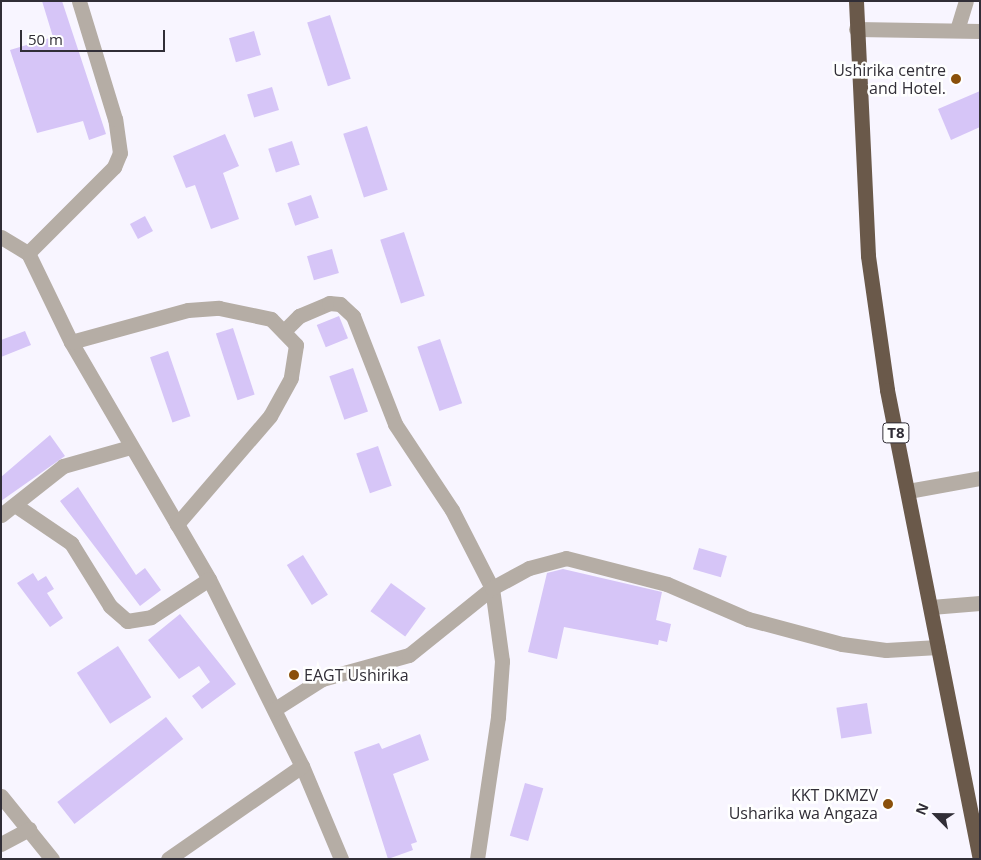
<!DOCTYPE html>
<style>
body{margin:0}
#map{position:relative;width:981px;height:860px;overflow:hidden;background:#f8f5ff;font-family:"Open Sans",sans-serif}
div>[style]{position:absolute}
.building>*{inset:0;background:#d6c5f7;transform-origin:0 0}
.minor>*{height:15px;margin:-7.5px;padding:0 7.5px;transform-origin:7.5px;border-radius:7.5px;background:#b5ada5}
.highway>*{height:15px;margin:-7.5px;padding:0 7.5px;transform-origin:7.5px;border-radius:7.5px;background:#6a594a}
.dots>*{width:14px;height:14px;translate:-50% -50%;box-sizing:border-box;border:2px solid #fff;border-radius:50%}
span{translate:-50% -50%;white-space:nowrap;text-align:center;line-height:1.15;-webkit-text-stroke:5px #fff;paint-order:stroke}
.shield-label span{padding:1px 4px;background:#fff;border:1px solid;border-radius:4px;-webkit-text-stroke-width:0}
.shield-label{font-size:15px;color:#312e37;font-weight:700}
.poi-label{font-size:16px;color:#312e37}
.right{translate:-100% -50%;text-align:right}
.left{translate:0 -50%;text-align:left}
.frame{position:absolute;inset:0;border:2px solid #312e37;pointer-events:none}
.north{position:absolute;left:911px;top:790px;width:50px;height:50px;-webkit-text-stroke:4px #fff;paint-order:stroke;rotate:293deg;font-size:14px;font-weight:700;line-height:20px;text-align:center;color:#312e37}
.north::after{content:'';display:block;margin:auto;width:18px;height:22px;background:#312e37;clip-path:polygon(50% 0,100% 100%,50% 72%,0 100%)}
.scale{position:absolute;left:20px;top:30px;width:145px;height:22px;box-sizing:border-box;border:2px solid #312e37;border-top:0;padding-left:6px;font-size:15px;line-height:18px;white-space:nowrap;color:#312e37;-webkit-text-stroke:4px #fff;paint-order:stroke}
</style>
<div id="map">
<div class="building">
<div style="clip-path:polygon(42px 1px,62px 1px,106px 134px,89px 140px,83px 121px,37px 133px,10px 50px,53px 37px)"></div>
<div style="left:330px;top:15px;width:67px;height:24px;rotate:72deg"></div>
<div style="left:254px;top:31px;width:25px;height:26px;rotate:74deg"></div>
<div style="left:272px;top:87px;width:24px;height:26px;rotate:73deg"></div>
<div style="clip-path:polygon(980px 91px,980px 127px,951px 140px,938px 109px)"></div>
<div style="left:367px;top:126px;width:67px;height:25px;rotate:72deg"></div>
<div style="clip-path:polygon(225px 134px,239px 166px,223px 173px,239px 219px,211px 229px,195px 185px,186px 188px,173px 156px)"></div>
<div style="left:292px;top:141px;width:25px;height:25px;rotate:72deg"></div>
<div style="left:311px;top:195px;width:24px;height:25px;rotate:71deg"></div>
<div style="left:145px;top:216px;width:17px;height:17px;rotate:62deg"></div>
<div style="left:404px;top:232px;width:67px;height:25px;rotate:72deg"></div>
<div style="left:332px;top:249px;width:25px;height:26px;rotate:74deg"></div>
<div style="left:339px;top:316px;width:24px;height:24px;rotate:68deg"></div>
<div style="left:233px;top:328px;width:70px;height:18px;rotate:72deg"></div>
<div style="clip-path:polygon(25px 331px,31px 345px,1px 357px,1px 340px)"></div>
<div style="left:440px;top:339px;width:68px;height:24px;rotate:71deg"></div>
<div style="left:168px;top:351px;width:69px;height:19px;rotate:71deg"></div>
<div style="left:353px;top:368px;width:46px;height:25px;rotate:71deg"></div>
<div style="clip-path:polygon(50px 435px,65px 456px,1px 501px,1px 477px)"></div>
<div style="left:378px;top:446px;width:42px;height:23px;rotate:71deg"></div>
<div style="clip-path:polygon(78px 487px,136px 575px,145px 568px,161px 590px,140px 606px,60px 501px)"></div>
<div style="left:699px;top:548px;width:29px;height:22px;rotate:16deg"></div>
<div style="left:303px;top:555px;width:47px;height:19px;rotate:58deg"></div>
<div style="clip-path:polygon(563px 569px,662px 592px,656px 620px,671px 624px,667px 642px,659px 640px,658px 645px,564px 627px,557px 659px,528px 652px,547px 573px)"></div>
<div style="clip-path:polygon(33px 573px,38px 581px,46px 576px,54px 589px,47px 593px,63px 618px,50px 627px,17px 583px)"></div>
<div style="left:391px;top:583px;width:43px;height:35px;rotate:36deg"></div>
<div style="clip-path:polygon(180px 614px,236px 684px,202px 709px,192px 696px,210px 682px,199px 666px,179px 679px,148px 640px)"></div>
<div style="left:118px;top:646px;width:61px;height:49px;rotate:57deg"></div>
<div style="left:867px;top:703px;width:31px;height:31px;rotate:81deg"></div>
<div style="left:166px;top:717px;width:28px;height:138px;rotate:52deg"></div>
<div style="clip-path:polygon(420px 734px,429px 760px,393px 774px,417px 842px,411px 844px,413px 850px,388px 859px,354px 752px,379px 743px,382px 749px)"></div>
<div style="left:525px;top:783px;width:19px;height:55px;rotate:16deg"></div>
</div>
<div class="minor">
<div style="left:856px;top:29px;width:124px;rotate:0.9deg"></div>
<div style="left:957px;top:30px;width:30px;rotate:-73deg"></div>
<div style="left:1px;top:237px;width:31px;rotate:31deg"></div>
<div style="left:28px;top:253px;width:99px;rotate:64.2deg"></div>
<div style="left:71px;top:342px;width:274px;rotate:59.8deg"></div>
<div style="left:209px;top:579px;width:209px;rotate:63.6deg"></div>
<div style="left:302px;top:766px;width:101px;rotate:67.2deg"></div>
<div style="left:28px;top:253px;width:122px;rotate:-45deg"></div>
<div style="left:114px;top:167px;width:15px;rotate:-67deg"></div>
<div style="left:120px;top:153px;width:34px;rotate:-98deg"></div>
<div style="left:115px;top:119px;width:123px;rotate:-107deg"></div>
<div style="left:285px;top:330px;width:20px;rotate:-45deg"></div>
<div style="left:299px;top:316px;width:33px;rotate:-23deg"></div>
<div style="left:329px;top:303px;width:11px;rotate:5deg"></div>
<div style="left:340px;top:304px;width:18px;rotate:43deg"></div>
<div style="left:353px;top:316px;width:116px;rotate:68.7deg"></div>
<div style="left:395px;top:424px;width:103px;rotate:56.5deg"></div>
<div style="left:452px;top:510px;width:88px;rotate:62.9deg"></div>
<div style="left:492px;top:588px;width:74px;rotate:82.2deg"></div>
<div style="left:502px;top:661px;width:56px;rotate:94.1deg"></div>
<div style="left:498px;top:717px;width:144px;rotate:98.4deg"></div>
<div style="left:71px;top:342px;width:121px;rotate:-15.3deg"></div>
<div style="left:188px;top:310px;width:31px;rotate:-4deg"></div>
<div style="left:219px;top:308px;width:53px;rotate:11.9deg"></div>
<div style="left:271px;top:319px;width:36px;rotate:46deg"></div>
<div style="left:296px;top:345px;width:33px;rotate:99deg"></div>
<div style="left:291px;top:378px;width:43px;rotate:118.9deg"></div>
<div style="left:270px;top:416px;width:143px;rotate:130.7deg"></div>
<div style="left:908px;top:491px;width:73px;rotate:-10.2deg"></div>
<div style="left:15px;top:505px;width:68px;rotate:34.2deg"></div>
<div style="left:71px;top:543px;width:74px;rotate:58.2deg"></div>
<div style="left:110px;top:606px;width:23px;rotate:41deg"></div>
<div style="left:127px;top:621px;width:24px;rotate:-9deg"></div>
<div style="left:151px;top:617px;width:69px;rotate:-33.2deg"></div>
<div style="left:1px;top:515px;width:79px;rotate:-38.3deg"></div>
<div style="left:63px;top:466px;width:70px;rotate:-15.8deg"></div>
<div style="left:931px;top:607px;width:49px;rotate:-4.7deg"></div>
<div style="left:275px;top:709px;width:56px;rotate:-32.6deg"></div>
<div style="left:322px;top:679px;width:90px;rotate:-15.4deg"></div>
<div style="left:409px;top:655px;width:107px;rotate:-38.9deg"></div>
<div style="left:492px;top:588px;width:42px;rotate:-28.4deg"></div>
<div style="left:529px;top:568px;width:38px;rotate:-15deg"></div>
<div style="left:566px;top:558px;width:104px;rotate:14.4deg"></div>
<div style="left:667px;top:584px;width:88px;rotate:23.4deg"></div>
<div style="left:748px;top:619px;width:97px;rotate:14.9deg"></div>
<div style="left:842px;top:644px;width:44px;rotate:7.8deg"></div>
<div style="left:886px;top:650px;width:52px;rotate:-3.3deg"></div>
<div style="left:1px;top:796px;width:81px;rotate:51deg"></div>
<div style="left:1px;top:844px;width:32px;rotate:-28deg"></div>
<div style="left:168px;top:859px;width:163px;rotate:-34.8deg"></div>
</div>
<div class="highway">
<div style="left:856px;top:1px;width:255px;rotate:87.3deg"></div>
<div style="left:868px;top:256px;width:135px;rotate:81.9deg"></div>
<div style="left:887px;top:390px;width:478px;rotate:78.8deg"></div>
</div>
<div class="dots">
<div style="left:956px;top:79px;background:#8b500b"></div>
<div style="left:294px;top:675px;background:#8b500b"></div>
<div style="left:888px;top:804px;background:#8b500b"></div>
</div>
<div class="shield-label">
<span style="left:896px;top:433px">T8</span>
</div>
<div class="poi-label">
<span class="right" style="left:946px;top:79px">Ushirika centre<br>and Hotel.</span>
<span class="left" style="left:304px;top:675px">EAGT Ushirika</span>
<span class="right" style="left:878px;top:804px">KKT DKMZV<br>Usharika wa Angaza</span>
</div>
<div class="frame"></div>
<div class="north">N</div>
<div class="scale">50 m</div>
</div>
